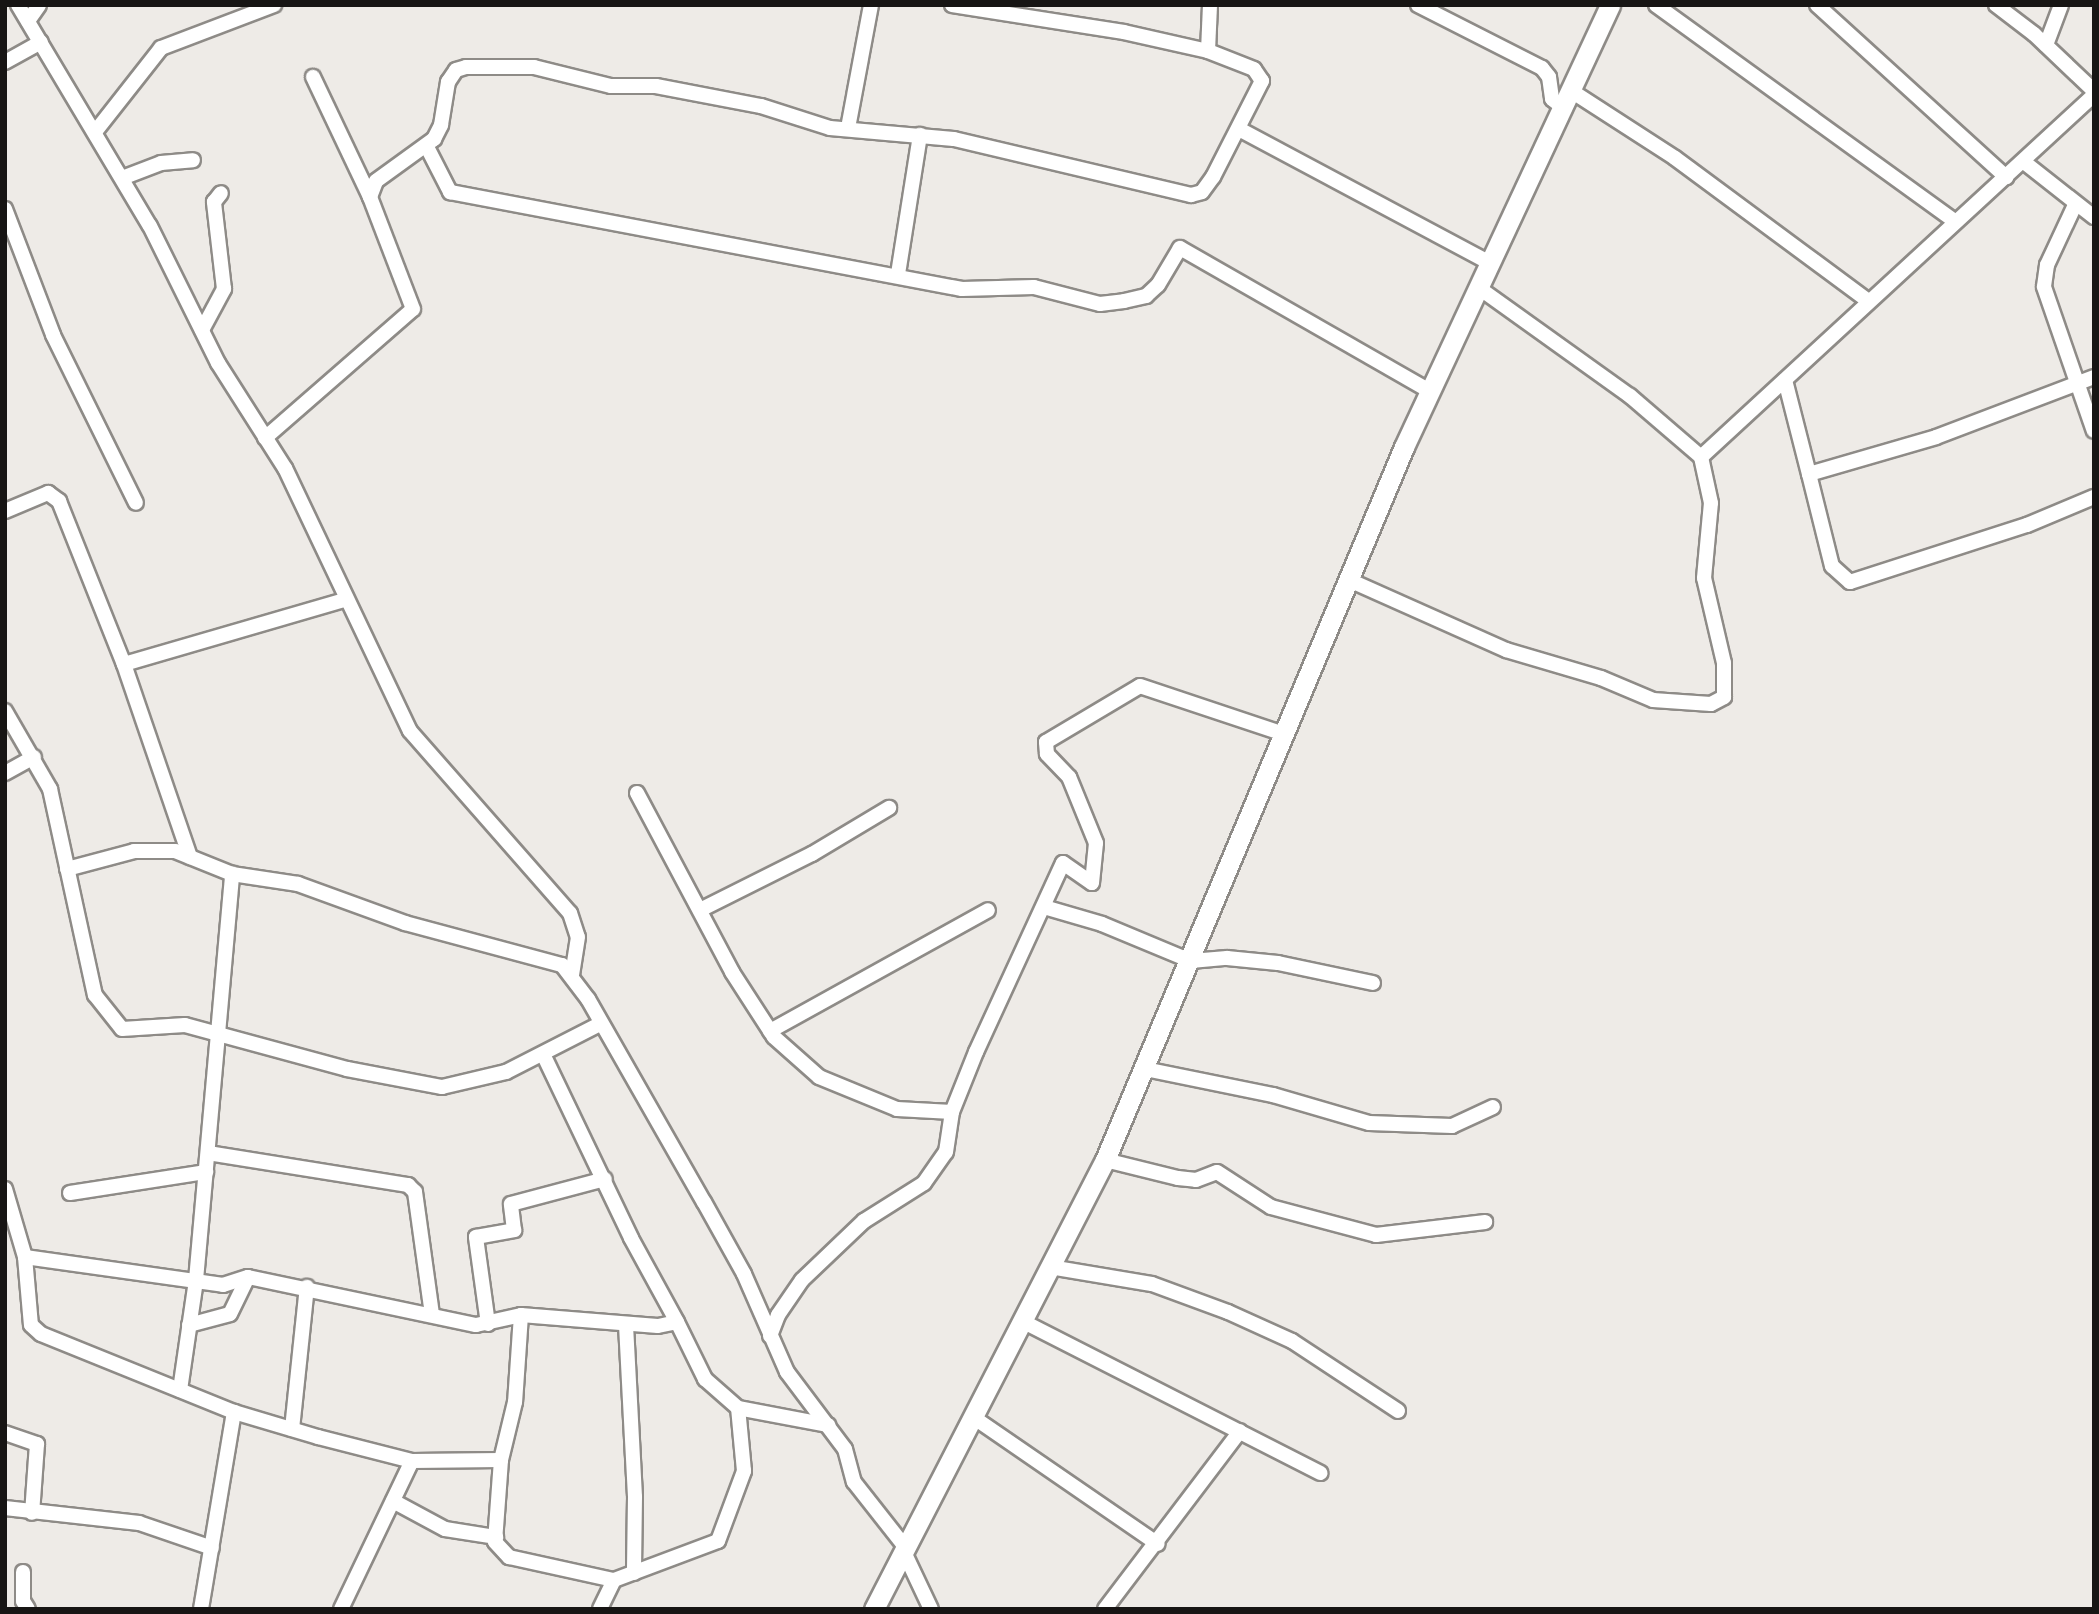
<!DOCTYPE html>
<style>
body{margin:0}
#map{position:relative;width:2099px;height:1614px;overflow:hidden;background:#eeebe7;font-family:"Roboto Condensed",sans-serif}
div>[style]{position:absolute}
.roads{filter:drop-shadow(2px 0 #8e8b87) drop-shadow(-2px 0 #8e8b87) drop-shadow(0 2px #8e8b87) drop-shadow(0 -2px #8e8b87)}
.minor>*{height:14px;margin:-7px;padding:0 7px;transform-origin:7px;border-radius:7px;background:#fff}
.tertiary>*{height:19px;margin:-9.5px;padding:0 9.5px;transform-origin:9.5px;border-radius:9.5px;background:#fff}
span{translate:-50% -50%;white-space:nowrap;text-align:center;line-height:1.15;-webkit-text-stroke:7px #eeebe7;paint-order:stroke}
.frame{position:absolute;inset:0;border:7px solid #171514;pointer-events:none}
</style>
<div id="map">
<div class="roads">
<div class="minor">
<div style="left:18px;top:5px;width:257px;rotate:59.2deg"></div>
<div style="left:150px;top:226px;width:153px;rotate:63.6deg"></div>
<div style="left:218px;top:363px;width:125px;rotate:57.5deg"></div>
<div style="left:285px;top:468px;width:291px;rotate:64.6deg"></div>
<div style="left:410px;top:731px;width:242px;rotate:48.7deg"></div>
<div style="left:570px;top:913px;width:25px;rotate:72deg"></div>
<div style="left:578px;top:937px;width:38px;rotate:99deg"></div>
<div style="left:1418px;top:5px;width:139px;rotate:26.9deg"></div>
<div style="left:1542px;top:68px;width:11px;rotate:52deg"></div>
<div style="left:1549px;top:77px;width:22px;rotate:82deg"></div>
<div style="left:1552px;top:99px;width:16px;rotate:38deg"></div>
<div style="left:1656px;top:5px;width:367px;rotate:35.9deg"></div>
<div style="left:1817px;top:5px;width:256px;rotate:42.3deg"></div>
<div style="left:1996px;top:5px;width:48px;rotate:37.3deg"></div>
<div style="left:2034px;top:34px;width:83px;rotate:43.5deg"></div>
<div style="left:28px;top:21px;width:19px;rotate:-55deg"></div>
<div style="left:2046px;top:45px;width:43px;rotate:-69.4deg"></div>
<div style="left:1208px;top:51px;width:46px;rotate:-87.5deg"></div>
<div style="left:5px;top:62px;width:41px;rotate:-29.1deg"></div>
<div style="left:1573px;top:92px;width:121px;rotate:32.9deg"></div>
<div style="left:1675px;top:158px;width:239px;rotate:36.5deg"></div>
<div style="left:848px;top:128px;width:125px;rotate:-79.4deg"></div>
<div style="left:1239px;top:129px;width:285px;rotate:28.1deg"></div>
<div style="left:95px;top:132px;width:107px;rotate:-51.8deg"></div>
<div style="left:161px;top:48px;width:121px;rotate:-20.8deg"></div>
<div style="left:427px;top:147px;width:51px;rotate:62.9deg"></div>
<div style="left:450px;top:192px;width:521px;rotate:10.73deg"></div>
<div style="left:962px;top:289px;width:72px;rotate:-1.6deg"></div>
<div style="left:1034px;top:287px;width:68px;rotate:14.4deg"></div>
<div style="left:1100px;top:304px;width:24px;rotate:-7deg"></div>
<div style="left:1124px;top:301px;width:23px;rotate:-13deg"></div>
<div style="left:1146px;top:296px;width:16px;rotate:-43deg"></div>
<div style="left:1158px;top:285px;width:43px;rotate:-59.3deg"></div>
<div style="left:1180px;top:248px;width:289px;rotate:29.8deg"></div>
<div style="left:2024px;top:162px;width:89px;rotate:38.2deg"></div>
<div style="left:122px;top:178px;width:42px;rotate:-21deg"></div>
<div style="left:161px;top:163px;width:32px;rotate:-5deg"></div>
<div style="left:370px;top:197px;width:17px;rotate:-69deg"></div>
<div style="left:376px;top:181px;width:72px;rotate:-35.9deg"></div>
<div style="left:434px;top:139px;width:16px;rotate:-63deg"></div>
<div style="left:441px;top:125px;width:44px;rotate:-80.8deg"></div>
<div style="left:448px;top:82px;width:14px;rotate:-56deg"></div>
<div style="left:456px;top:70px;width:10px;rotate:-17deg"></div>
<div style="left:466px;top:67px;width:68px"></div>
<div style="left:534px;top:67px;width:79px;rotate:13.9deg"></div>
<div style="left:611px;top:86px;width:45px"></div>
<div style="left:656px;top:86px;width:107px;rotate:10.8deg"></div>
<div style="left:761px;top:106px;width:72px;rotate:17.7deg"></div>
<div style="left:830px;top:128px;width:124px;rotate:5.1deg"></div>
<div style="left:954px;top:139px;width:244px;rotate:13.3deg"></div>
<div style="left:1191px;top:195px;width:11px;rotate:-15deg"></div>
<div style="left:1202px;top:192px;width:19px;rotate:-54deg"></div>
<div style="left:1213px;top:177px;width:108px;rotate:-63deg"></div>
<div style="left:1262px;top:81px;width:14px;rotate:-124deg"></div>
<div style="left:1254px;top:69px;width:49px;rotate:-158.6deg"></div>
<div style="left:1208px;top:51px;width:86px;rotate:-167.3deg"></div>
<div style="left:1124px;top:32px;width:174px;rotate:-171.1deg"></div>
<div style="left:2075px;top:205px;width:66px;rotate:115deg"></div>
<div style="left:2047px;top:265px;width:22px;rotate:98deg"></div>
<div style="left:2044px;top:287px;width:152px;rotate:70.9deg"></div>
<div style="left:5px;top:209px;width:135px;rotate:69.1deg"></div>
<div style="left:53px;top:335px;width:187px;rotate:63.7deg"></div>
<div style="left:898px;top:274px;width:141px;rotate:-81deg"></div>
<div style="left:202px;top:330px;width:47px;rotate:-61.8deg"></div>
<div style="left:224px;top:289px;width:88px;rotate:-96.6deg"></div>
<div style="left:214px;top:202px;width:11px;rotate:-52deg"></div>
<div style="left:1785px;top:380px;width:97px;rotate:75.7deg"></div>
<div style="left:1809px;top:474px;width:132px;rotate:-16.2deg"></div>
<div style="left:1936px;top:437px;width:169px;rotate:-20.8deg"></div>
<div style="left:265px;top:438px;width:196px;rotate:-41.1deg"></div>
<div style="left:413px;top:309px;width:120px;rotate:-111deg"></div>
<div style="left:370px;top:197px;width:133px;rotate:-115.4deg"></div>
<div style="left:1701px;top:457px;width:534px;rotate:-42.65deg"></div>
<div style="left:1809px;top:474px;width:95px;rotate:76deg"></div>
<div style="left:1832px;top:566px;width:24px;rotate:42deg"></div>
<div style="left:1850px;top:582px;width:186px;rotate:-17.9deg"></div>
<div style="left:2027px;top:525px;width:73px;rotate:-22.7deg"></div>
<div style="left:5px;top:511px;width:47px;rotate:-22.7deg"></div>
<div style="left:48px;top:493px;width:14px;rotate:36deg"></div>
<div style="left:59px;top:501px;width:175px;rotate:68.3deg"></div>
<div style="left:1349px;top:580px;width:172px;rotate:24deg"></div>
<div style="left:1506px;top:650px;width:99px;rotate:16.4deg"></div>
<div style="left:1601px;top:678px;width:56px;rotate:22.9deg"></div>
<div style="left:1653px;top:700px;width:58px;rotate:3.9deg"></div>
<div style="left:1711px;top:704px;width:15px;rotate:-28deg"></div>
<div style="left:1724px;top:697px;width:34px;rotate:-90deg"></div>
<div style="left:1724px;top:663px;width:87px;rotate:-103.2deg"></div>
<div style="left:1704px;top:578px;width:75px;rotate:-84.7deg"></div>
<div style="left:1711px;top:503px;width:47px;rotate:-102.3deg"></div>
<div style="left:1701px;top:457px;width:94px;rotate:-139.3deg"></div>
<div style="left:1630px;top:396px;width:187px;rotate:-144.4deg"></div>
<div style="left:5px;top:711px;width:90px;rotate:60deg"></div>
<div style="left:50px;top:789px;width:211px;rotate:77.7deg"></div>
<div style="left:95px;top:995px;width:43px;rotate:51.5deg"></div>
<div style="left:122px;top:1029px;width:63px;rotate:-3.6deg"></div>
<div style="left:185px;top:1025px;width:168px;rotate:15.2deg"></div>
<div style="left:347px;top:1069px;width:97px;rotate:10.7deg"></div>
<div style="left:442px;top:1087px;width:66px;rotate:-13.2deg"></div>
<div style="left:506px;top:1072px;width:106px;rotate:-27.1deg"></div>
<div style="left:5px;top:773px;width:33px;rotate:-29deg"></div>
<div style="left:637px;top:793px;width:203px;rotate:62deg"></div>
<div style="left:732px;top:972px;width:77px;rotate:57.1deg"></div>
<div style="left:774px;top:1037px;width:60px;rotate:41.6deg"></div>
<div style="left:819px;top:1077px;width:84px;rotate:22.3deg"></div>
<div style="left:897px;top:1109px;width:55px;rotate:3.1deg"></div>
<div style="left:190px;top:857px;width:204px;rotate:-108.9deg"></div>
<div style="left:124px;top:664px;width:230px;rotate:-16.2deg"></div>
<div style="left:67px;top:869px;width:69px;rotate:-15deg"></div>
<div style="left:134px;top:851px;width:41px"></div>
<div style="left:175px;top:851px;width:61px;rotate:22deg"></div>
<div style="left:232px;top:874px;width:67px;rotate:8.6deg"></div>
<div style="left:298px;top:884px;width:114px;rotate:20deg"></div>
<div style="left:405px;top:923px;width:163px;rotate:15deg"></div>
<div style="left:562px;top:965px;width:43px;rotate:52.6deg"></div>
<div style="left:588px;top:999px;width:234px;rotate:60.3deg"></div>
<div style="left:704px;top:1202px;width:82px;rotate:60.9deg"></div>
<div style="left:744px;top:1274px;width:107px;rotate:66.3deg"></div>
<div style="left:787px;top:1372px;width:96px;rotate:53deg"></div>
<div style="left:845px;top:1449px;width:34px;rotate:75deg"></div>
<div style="left:854px;top:1482px;width:84px;rotate:51.8deg"></div>
<div style="left:1044px;top:907px;width:60px;rotate:16.3deg"></div>
<div style="left:1102px;top:924px;width:96px;rotate:22.6deg"></div>
<div style="left:1191px;top:961px;width:36px;rotate:-5deg"></div>
<div style="left:1227px;top:958px;width:51px;rotate:5.6deg"></div>
<div style="left:1278px;top:963px;width:97px;rotate:11.9deg"></div>
<div style="left:700px;top:910px;width:125px;rotate:-26.6deg"></div>
<div style="left:812px;top:854px;width:90px;rotate:-30.9deg"></div>
<div style="left:770px;top:1031px;width:249px;rotate:-29deg"></div>
<div style="left:543px;top:1054px;width:204px;rotate:64.4deg"></div>
<div style="left:631px;top:1238px;width:96px;rotate:61.3deg"></div>
<div style="left:1145px;top:1069px;width:131px;rotate:11.5deg"></div>
<div style="left:1273px;top:1095px;width:100px;rotate:16.3deg"></div>
<div style="left:1369px;top:1123px;width:83px;rotate:2.1deg"></div>
<div style="left:1452px;top:1126px;width:45px;rotate:-24.9deg"></div>
<div style="left:208px;top:1153px;width:203px;rotate:9.1deg"></div>
<div style="left:408px;top:1185px;width:10px;rotate:45deg"></div>
<div style="left:415px;top:1192px;width:123px;rotate:82.1deg"></div>
<div style="left:1105px;top:1160px;width:75px;rotate:13.9deg"></div>
<div style="left:1178px;top:1178px;width:18px;rotate:6deg"></div>
<div style="left:1196px;top:1180px;width:22px;rotate:-21deg"></div>
<div style="left:1217px;top:1172px;width:64px;rotate:32.9deg"></div>
<div style="left:1271px;top:1207px;width:109px;rotate:14.9deg"></div>
<div style="left:1376px;top:1235px;width:110px;rotate:-6.8deg"></div>
<div style="left:5px;top:1189px;width:71px;rotate:73.6deg"></div>
<div style="left:25px;top:1257px;width:68px;rotate:85deg"></div>
<div style="left:31px;top:1325px;width:13px;rotate:42deg"></div>
<div style="left:41px;top:1334px;width:208px;rotate:22deg"></div>
<div style="left:234px;top:1412px;width:88px;rotate:16.6deg"></div>
<div style="left:318px;top:1437px;width:97px;rotate:14.3deg"></div>
<div style="left:412px;top:1461px;width:89px;rotate:-0.6deg"></div>
<div style="left:70px;top:1193px;width:138px;rotate:-8.8deg"></div>
<div style="left:25px;top:1257px;width:200px;rotate:8deg"></div>
<div style="left:223px;top:1285px;width:26px;rotate:-18deg"></div>
<div style="left:1050px;top:1267px;width:103px;rotate:9.5deg"></div>
<div style="left:1152px;top:1284px;width:81px;rotate:20.2deg"></div>
<div style="left:1228px;top:1312px;width:70px;rotate:24.4deg"></div>
<div style="left:1292px;top:1341px;width:127px;rotate:33.4deg"></div>
<div style="left:521px;top:1315px;width:87px;rotate:93.9deg"></div>
<div style="left:515px;top:1402px;width:60px;rotate:103.6deg"></div>
<div style="left:501px;top:1460px;width:82px;rotate:94.2deg"></div>
<div style="left:495px;top:1542px;width:21px;rotate:47deg"></div>
<div style="left:509px;top:1557px;width:107px;rotate:12.4deg"></div>
<div style="left:614px;top:1580px;width:32px;rotate:116deg"></div>
<div style="left:1022px;top:1321px;width:335px;rotate:27deg"></div>
<div style="left:488px;top:1324px;width:88px;rotate:-97.9deg"></div>
<div style="left:476px;top:1237px;width:39px;rotate:-10deg"></div>
<div style="left:514px;top:1230px;width:26px;rotate:-97deg"></div>
<div style="left:511px;top:1204px;width:97px;rotate:-14.9deg"></div>
<div style="left:189px;top:1325px;width:42px;rotate:-15deg"></div>
<div style="left:230px;top:1314px;width:41px;rotate:-64.1deg"></div>
<div style="left:248px;top:1277px;width:233px;rotate:11.9deg"></div>
<div style="left:476px;top:1325px;width:46px;rotate:-12.5deg"></div>
<div style="left:521px;top:1315px;width:137px;rotate:4.6deg"></div>
<div style="left:658px;top:1326px;width:19px;rotate:-12deg"></div>
<div style="left:677px;top:1322px;width:64px;rotate:63.8deg"></div>
<div style="left:705px;top:1379px;width:44px;rotate:41.3deg"></div>
<div style="left:738px;top:1408px;width:92px;rotate:10.7deg"></div>
<div style="left:626px;top:1325px;width:172px;rotate:87deg"></div>
<div style="left:635px;top:1497px;width:76px;rotate:90.8deg"></div>
<div style="left:770px;top:1336px;width:22px;rotate:-69deg"></div>
<div style="left:778px;top:1315px;width:42px;rotate:-55.6deg"></div>
<div style="left:802px;top:1280px;width:86px;rotate:-43.6deg"></div>
<div style="left:864px;top:1221px;width:71px;rotate:-32.3deg"></div>
<div style="left:924px;top:1183px;width:38px;rotate:-55deg"></div>
<div style="left:946px;top:1152px;width:40px;rotate:-81.5deg"></div>
<div style="left:952px;top:1112px;width:65px;rotate:-68.2deg"></div>
<div style="left:976px;top:1052px;width:208px;rotate:-65.3deg"></div>
<div style="left:1063px;top:863px;width:35px;rotate:35deg"></div>
<div style="left:1092px;top:883px;width:40px;rotate:-84.3deg"></div>
<div style="left:1096px;top:843px;width:71px;rotate:-112.2deg"></div>
<div style="left:1069px;top:777px;width:32px;rotate:-134deg"></div>
<div style="left:1047px;top:754px;width:12px;rotate:-95deg"></div>
<div style="left:1046px;top:742px;width:109px;rotate:-30.8deg"></div>
<div style="left:1140px;top:686px;width:149px;rotate:18.4deg"></div>
<div style="left:180px;top:1390px;width:111px;rotate:-81.7deg"></div>
<div style="left:196px;top:1280px;width:408px;rotate:-84.9deg"></div>
<div style="left:973px;top:1417px;width:224px;rotate:34.5deg"></div>
<div style="left:292px;top:1429px;width:143px;rotate:-84deg"></div>
<div style="left:5px;top:1433px;width:34px;rotate:19deg"></div>
<div style="left:37px;top:1444px;width:69px;rotate:94.1deg"></div>
<div style="left:393px;top:1501px;width:59px;rotate:28.3deg"></div>
<div style="left:445px;top:1529px;width:52px;rotate:8.9deg"></div>
<div style="left:5px;top:1508px;width:135px;rotate:6.4deg"></div>
<div style="left:139px;top:1523px;width:77px;rotate:18.9deg"></div>
<div style="left:904px;top:1552px;width:63px;rotate:64.7deg"></div>
<div style="left:23px;top:1572px;width:29px;rotate:90deg"></div>
<div style="left:23px;top:1601px;width:9px;rotate:58deg"></div>
<div style="left:614px;top:1580px;width:111px;rotate:-20.6deg"></div>
<div style="left:718px;top:1541px;width:75px;rotate:-69.6deg"></div>
<div style="left:744px;top:1471px;width:63px;rotate:-95.4deg"></div>
<div style="left:201px;top:1609px;width:200px;rotate:-80.5deg"></div>
<div style="left:341px;top:1609px;width:164px;rotate:-64.4deg"></div>
<div style="left:1105px;top:1609px;width:223px;rotate:-52.8deg"></div>
</div>
<div class="tertiary">
<div style="left:874px;top:1609px;width:505px;rotate:-62.78deg"></div>
<div style="left:1105px;top:1160px;width:773px;rotate:-67.25deg"></div>
<div style="left:1404px;top:447px;width:488px;rotate:-65deg"></div>
</div>
</div>
<div class="frame"></div>
</div>
